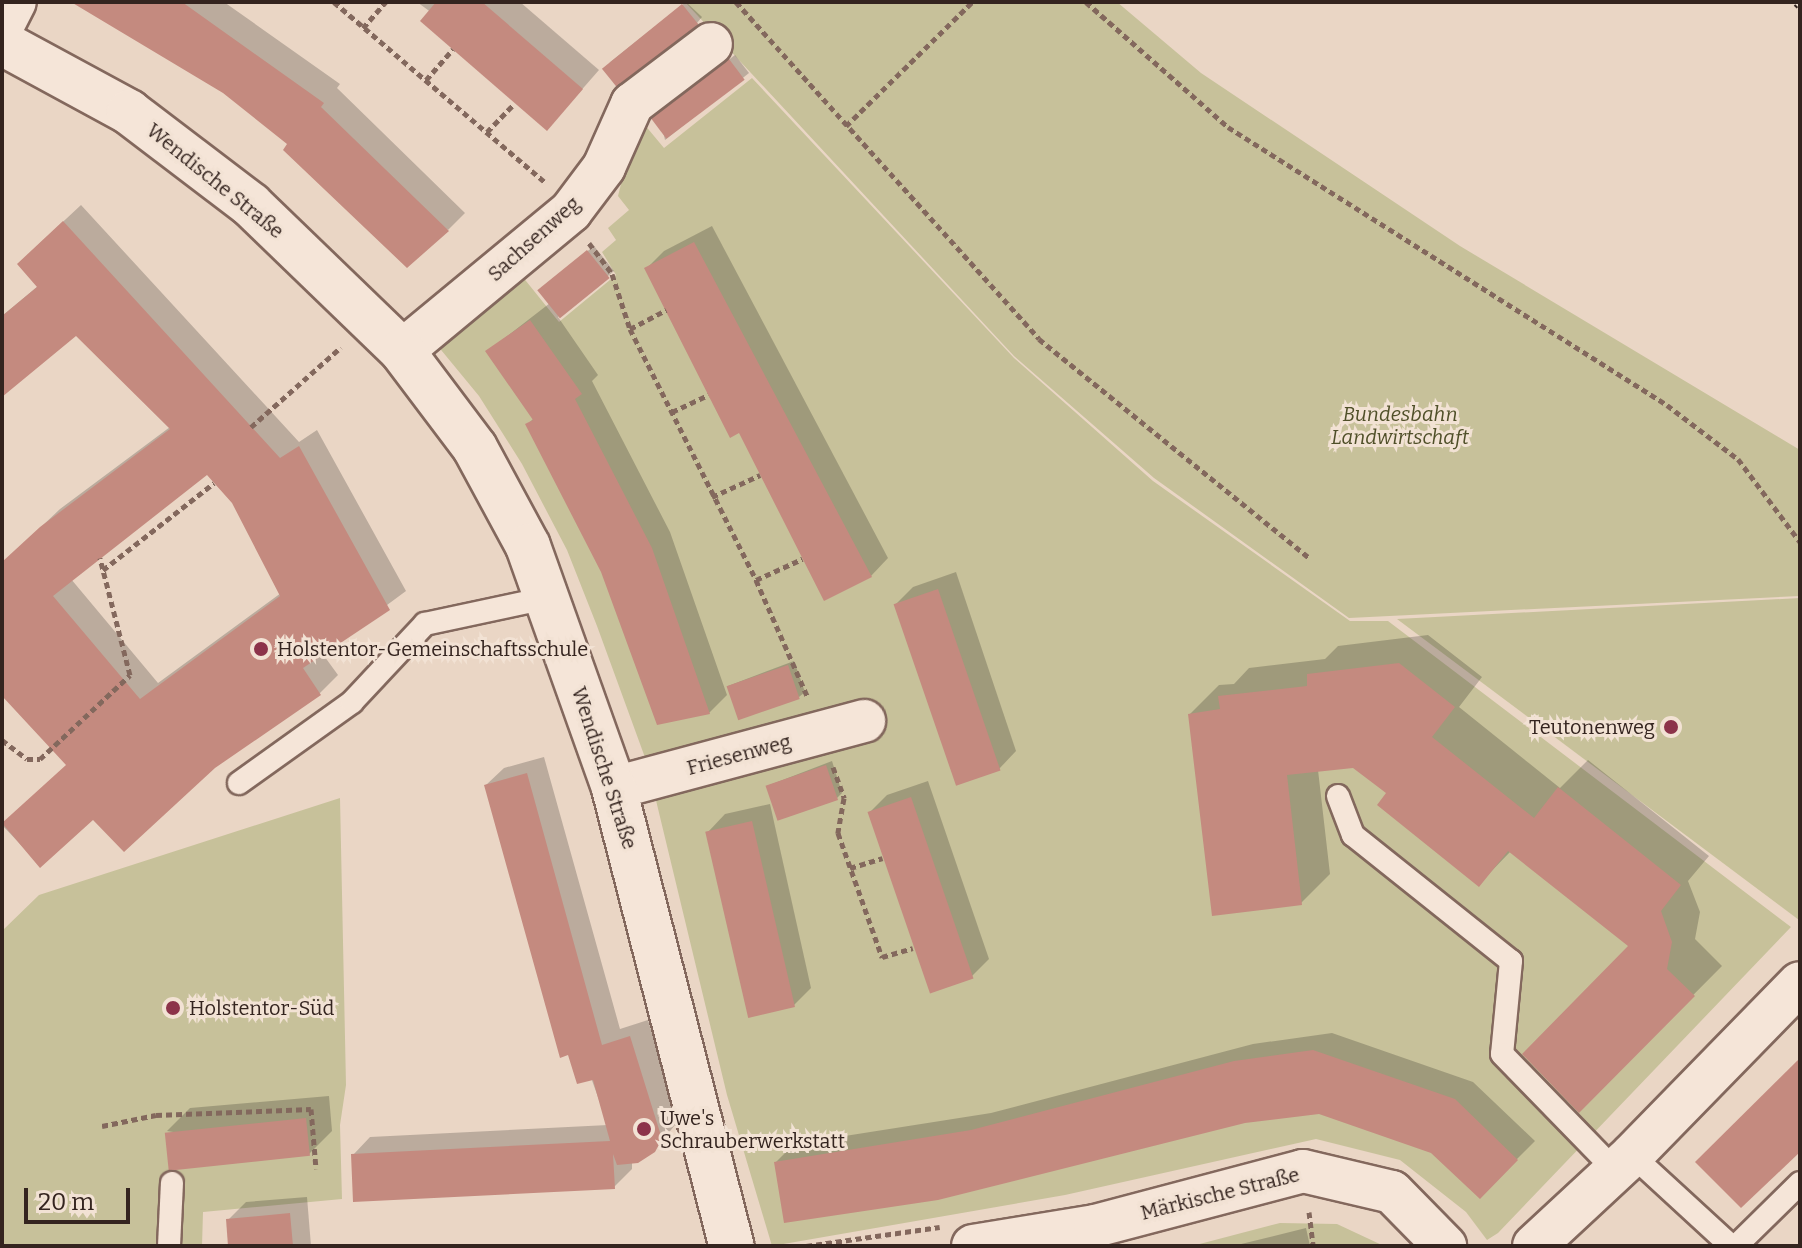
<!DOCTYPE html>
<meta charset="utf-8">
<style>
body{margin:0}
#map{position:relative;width:1802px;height:1248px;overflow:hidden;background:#ead6c5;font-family:Bitter,serif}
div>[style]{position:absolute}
.green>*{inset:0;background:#c7c19a}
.shadow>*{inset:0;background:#0003}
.building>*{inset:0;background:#c48a7f;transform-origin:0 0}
.path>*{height:5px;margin-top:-2.5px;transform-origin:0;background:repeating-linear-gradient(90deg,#83685d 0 6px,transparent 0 10px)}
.roads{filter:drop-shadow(2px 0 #83685d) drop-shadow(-2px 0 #83685d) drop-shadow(0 2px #83685d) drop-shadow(0 -2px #83685d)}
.lane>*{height:22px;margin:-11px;padding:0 11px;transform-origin:11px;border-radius:11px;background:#f5e5d8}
.street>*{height:42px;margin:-21px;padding:0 21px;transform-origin:21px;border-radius:21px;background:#f5e5d8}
.secondary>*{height:44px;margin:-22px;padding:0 22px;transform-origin:22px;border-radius:22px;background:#f5e5d8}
.rail>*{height:9px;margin-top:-4.5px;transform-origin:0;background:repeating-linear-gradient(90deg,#f2e2d4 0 18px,#34241f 0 36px);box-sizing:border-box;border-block:2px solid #34241f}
.dots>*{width:22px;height:22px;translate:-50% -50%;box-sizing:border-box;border:4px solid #f2e2d4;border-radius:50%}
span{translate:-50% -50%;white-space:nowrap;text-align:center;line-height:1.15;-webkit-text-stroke:6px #f2e2d4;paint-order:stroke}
.street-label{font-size:20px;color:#34241f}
.park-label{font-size:20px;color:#4f4f28;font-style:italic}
.poi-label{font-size:20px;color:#34241f}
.left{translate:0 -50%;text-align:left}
.right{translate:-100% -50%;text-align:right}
.frame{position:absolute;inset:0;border:4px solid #34241f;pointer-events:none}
.scale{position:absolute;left:24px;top:1188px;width:106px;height:36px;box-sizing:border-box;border:4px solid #34241f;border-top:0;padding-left:10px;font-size:24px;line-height:28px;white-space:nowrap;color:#34241f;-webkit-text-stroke:6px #f2e2d4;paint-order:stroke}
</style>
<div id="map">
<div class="green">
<div style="clip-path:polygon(685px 2px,1117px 2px,1201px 73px,1460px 246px,1800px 450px,1800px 596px,1349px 618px,1154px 478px,1014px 356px)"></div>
<div style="clip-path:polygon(752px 78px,1014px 358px,1153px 481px,1350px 621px,1388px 621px,1791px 927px,1498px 1233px,1487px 1240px,1466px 1212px,1400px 1160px,1316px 1139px,1065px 1195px,772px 1246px,727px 1095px,647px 763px,597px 626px,567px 550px,522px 464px,479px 396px,437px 345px,522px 276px,559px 322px,616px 275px,602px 252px,616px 240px,608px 228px,629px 210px,618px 196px,634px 132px,644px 124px,664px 148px)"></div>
<div style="clip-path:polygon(1800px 598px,1799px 920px,1397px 619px)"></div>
<div style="clip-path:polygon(340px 798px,346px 1085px,340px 1125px,342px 1199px,203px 1212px,202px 1246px,2px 1246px,2px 931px,39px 895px)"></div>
<div style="clip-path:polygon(1280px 1223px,1337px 1224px,1384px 1246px,1192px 1246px)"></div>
</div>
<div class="shadow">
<div style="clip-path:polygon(82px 2px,224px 2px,340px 84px,337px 88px,465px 213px,448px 230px,290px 143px,224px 92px)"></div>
<div style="clip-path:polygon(417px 2px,520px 2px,599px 70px,564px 110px)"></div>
<div style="clip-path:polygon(686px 2px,702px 17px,697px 23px,609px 63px)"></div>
<div style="clip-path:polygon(735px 55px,749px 73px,665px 140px,659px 114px)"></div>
<div style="clip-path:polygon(evenodd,81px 205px,299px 442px,317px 430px,406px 591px,322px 653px,338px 675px,320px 693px,214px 767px,93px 817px,40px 865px,2px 825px,68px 764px,2px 693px,2px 564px,60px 509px,170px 427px,76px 333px,2px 395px,2px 316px,38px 286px,37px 246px,81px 205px,207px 472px,234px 502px,281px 593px,158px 683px,71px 579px,207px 472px)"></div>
<div style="clip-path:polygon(712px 226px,888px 558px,871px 576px,740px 430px,647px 268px,664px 251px)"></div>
<div style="clip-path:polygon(594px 246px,614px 271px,558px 317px,598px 375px,592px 381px,670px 532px,727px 695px,709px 713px,603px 571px,528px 424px,534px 418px,488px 351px,550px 303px,545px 285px)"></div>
<div style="clip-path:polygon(956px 572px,1016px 751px,999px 769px,895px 605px,913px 587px)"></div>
<div style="clip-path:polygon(1428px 635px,1482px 677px,1459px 707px,1560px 788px,1588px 760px,1709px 856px,1688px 881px,1700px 912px,1695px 939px,1722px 966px,1579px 1110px,1631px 946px,1511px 851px,1479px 884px,1389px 793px,1353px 765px,1318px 770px,1330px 874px,1301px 903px,1190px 714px,1219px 685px,1234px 684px,1249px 668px,1325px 659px,1338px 646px)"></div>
<div style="clip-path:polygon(794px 661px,805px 692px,799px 697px,728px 686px)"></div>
<div style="clip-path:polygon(544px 757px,620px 1029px,648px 1020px,679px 1120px,654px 1151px,632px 1162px,632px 1169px,614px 1187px,353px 1155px,370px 1137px,608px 1125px,486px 785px,504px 768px)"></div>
<div style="clip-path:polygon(832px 761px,842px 793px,837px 798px,767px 786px)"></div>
<div style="clip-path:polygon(928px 781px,989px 959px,971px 977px,869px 813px,887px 795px)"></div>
<div style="clip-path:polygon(770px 804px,811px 988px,793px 1006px,708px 832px,725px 814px)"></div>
<div style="clip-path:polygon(1332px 1033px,1473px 1082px,1535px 1141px,1480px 1196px,1432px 1152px,1319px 1112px,776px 1162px,794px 1144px,991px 1113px,1253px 1044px)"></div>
<div style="clip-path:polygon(329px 1096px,332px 1131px,309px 1154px,167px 1131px,190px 1108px)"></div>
<div style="clip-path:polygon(307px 1197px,311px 1246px,230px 1246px,228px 1220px,246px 1202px)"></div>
<div style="clip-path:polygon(1306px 1228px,1310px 1246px,1233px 1246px)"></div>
</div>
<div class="building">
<div style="clip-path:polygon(71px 2px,182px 2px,324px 103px,321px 107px,449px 231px,407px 268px,283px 150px,287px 144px,223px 93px)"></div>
<div style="clip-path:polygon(436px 2px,482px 2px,583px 89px,547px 131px,420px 21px)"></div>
<div style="left:682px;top:4px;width:26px;height:103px;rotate:51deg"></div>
<div style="left:729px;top:59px;width:26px;height:98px;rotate:53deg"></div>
<div style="clip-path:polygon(evenodd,63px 221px,280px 458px,299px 446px,390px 610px,303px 668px,321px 695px,215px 768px,124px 852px,93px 820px,40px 868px,2px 823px,66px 765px,2px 696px,2px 562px,40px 527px,170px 429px,76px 336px,2px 397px,2px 316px,37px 287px,17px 264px,63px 221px,207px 475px,232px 503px,280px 596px,140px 699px,53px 596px,207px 475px)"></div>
<div style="clip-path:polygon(694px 242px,872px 577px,824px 601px,739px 433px,730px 438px,644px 268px)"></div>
<div style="left:587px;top:250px;width:36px;height:64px;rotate:51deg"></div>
<div style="clip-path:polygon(530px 320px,582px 394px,575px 399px,652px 548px,710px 714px,657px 725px,601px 572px,525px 424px,533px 420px,485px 351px)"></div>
<div style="left:938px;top:589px;width:192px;height:47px;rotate:71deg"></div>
<div style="clip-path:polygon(1399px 663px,1455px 707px,1432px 737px,1534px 818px,1558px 787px,1681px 885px,1661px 911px,1672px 942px,1667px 969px,1695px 996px,1579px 1113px,1522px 1054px,1628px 946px,1508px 851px,1479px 887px,1377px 805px,1386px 793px,1353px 768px,1287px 775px,1302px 905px,1212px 916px,1188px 714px,1220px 709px,1218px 696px,1307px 686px,1307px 674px)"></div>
<div style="left:788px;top:665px;width:36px;height:65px;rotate:71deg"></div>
<div style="left:826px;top:765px;width:37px;height:64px;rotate:71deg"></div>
<div style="clip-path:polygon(527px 773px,602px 1045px,630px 1036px,662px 1139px,655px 1152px,638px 1163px,617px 1165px,613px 1154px,615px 1189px,353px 1202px,351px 1154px,610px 1141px,593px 1080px,577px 1084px,568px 1055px,560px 1058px,484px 785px)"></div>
<div style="left:911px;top:797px;width:192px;height:46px;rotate:71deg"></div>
<div style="left:752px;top:821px;width:191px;height:48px;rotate:77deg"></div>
<div style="clip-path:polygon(1313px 1050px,1455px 1099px,1518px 1160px,1480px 1199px,1431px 1153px,1319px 1114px,1245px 1123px,938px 1200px,784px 1223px,774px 1162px,971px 1130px,1234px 1061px)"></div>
<div style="clip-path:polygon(1800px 1058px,1800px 1152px,1741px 1208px,1695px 1162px)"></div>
<div style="left:306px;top:1118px;width:38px;height:142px;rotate:84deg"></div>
<div style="clip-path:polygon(290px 1213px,293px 1246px,228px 1246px,226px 1219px)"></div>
</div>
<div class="path">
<div style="left:334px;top:2px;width:279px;rotate:40.5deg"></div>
<div style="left:736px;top:2px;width:453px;rotate:48deg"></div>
<div style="left:1039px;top:339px;width:348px;rotate:39deg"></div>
<div style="left:1086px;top:2px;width:189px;rotate:41.4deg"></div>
<div style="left:1228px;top:127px;width:520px;rotate:32.34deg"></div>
<div style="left:1667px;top:405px;width:89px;rotate:37.3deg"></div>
<div style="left:1738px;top:459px;width:104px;rotate:53.2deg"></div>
<div style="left:363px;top:28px;width:35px;rotate:-49deg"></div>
<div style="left:426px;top:80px;width:41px;rotate:-48.9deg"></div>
<div style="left:846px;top:126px;width:177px;rotate:-44.5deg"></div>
<div style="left:487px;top:132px;width:40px;rotate:-46deg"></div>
<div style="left:589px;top:243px;width:39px;rotate:53deg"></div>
<div style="left:612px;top:274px;width:58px;rotate:71.9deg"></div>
<div style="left:630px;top:329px;width:281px;rotate:63.3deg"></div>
<div style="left:756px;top:580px;width:129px;rotate:66.2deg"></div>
<div style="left:630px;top:329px;width:41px;rotate:-27.8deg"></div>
<div style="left:672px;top:412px;width:40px;rotate:-25deg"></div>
<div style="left:251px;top:427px;width:120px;rotate:-41.6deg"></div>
<div style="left:712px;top:497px;width:53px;rotate:-24.6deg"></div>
<div style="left:103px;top:570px;width:141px;rotate:-38.1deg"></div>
<div style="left:756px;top:580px;width:51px;rotate:-24.5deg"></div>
<div style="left:2px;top:740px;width:31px;rotate:37deg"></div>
<div style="left:27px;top:759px;width:13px"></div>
<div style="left:40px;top:759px;width:123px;rotate:-43deg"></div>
<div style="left:130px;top:675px;width:121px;rotate:-104.4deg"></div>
<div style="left:833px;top:767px;width:33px;rotate:70deg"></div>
<div style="left:844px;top:798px;width:36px;rotate:100deg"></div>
<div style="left:838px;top:833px;width:132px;rotate:70.5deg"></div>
<div style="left:882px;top:957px;width:32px;rotate:-16deg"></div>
<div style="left:850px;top:868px;width:34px;rotate:-17deg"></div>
<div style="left:102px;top:1126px;width:55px;rotate:-11.5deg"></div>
<div style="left:156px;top:1115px;width:155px;rotate:-2.2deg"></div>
<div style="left:311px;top:1109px;width:60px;rotate:85.2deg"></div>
<div style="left:1309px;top:1212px;width:34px;rotate:83deg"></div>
<div style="left:806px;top:1246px;width:135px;rotate:-8.1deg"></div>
</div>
<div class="roads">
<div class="lane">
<div style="left:239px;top:783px;width:139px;rotate:-35.6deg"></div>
<div style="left:352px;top:702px;width:107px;rotate:-46.9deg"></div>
<div style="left:425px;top:624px;width:124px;rotate:-12.1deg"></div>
<div style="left:1338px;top:796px;width:42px;rotate:69deg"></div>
<div style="left:1353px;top:835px;width:202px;rotate:38.6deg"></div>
<div style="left:1511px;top:961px;width:93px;rotate:95.5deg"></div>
<div style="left:1502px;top:1054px;width:162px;rotate:45.8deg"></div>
<div style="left:1632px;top:1155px;width:134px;rotate:42.6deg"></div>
<div style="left:169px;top:1246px;width:63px;rotate:-87.3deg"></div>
<div style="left:1736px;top:1246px;width:90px;rotate:-44.5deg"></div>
</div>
<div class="street">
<div style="left:2px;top:27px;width:28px;rotate:-63deg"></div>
<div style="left:402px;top:351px;width:219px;rotate:-39.6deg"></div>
<div style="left:571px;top:211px;width:55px;rotate:-53.1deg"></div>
<div style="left:604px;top:167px;width:69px;rotate:-66deg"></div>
<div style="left:632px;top:104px;width:99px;rotate:-37.2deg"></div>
<div style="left:614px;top:788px;width:259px;rotate:-15deg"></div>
<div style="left:973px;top:1246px;width:124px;rotate:-9.3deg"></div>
<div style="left:1095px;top:1226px;width:215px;rotate:-14.8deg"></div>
<div style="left:1303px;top:1171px;width:91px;rotate:13.3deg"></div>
<div style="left:1392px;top:1192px;width:76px;rotate:45.5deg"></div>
<div style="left:1534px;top:1246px;width:134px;rotate:-42.9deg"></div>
<div style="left:1632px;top:1155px;width:240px;rotate:-45.7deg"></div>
</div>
<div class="secondary">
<div style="left:2px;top:43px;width:145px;rotate:28.5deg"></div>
<div style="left:129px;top:112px;width:153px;rotate:37.3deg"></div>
<div style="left:251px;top:205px;width:210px;rotate:44deg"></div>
<div style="left:402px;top:351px;width:121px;rotate:53deg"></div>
<div style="left:475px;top:448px;width:111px;rotate:61.6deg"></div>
<div style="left:528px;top:546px;width:257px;rotate:70.4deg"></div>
<div style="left:614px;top:788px;width:473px;rotate:75.6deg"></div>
</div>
</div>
<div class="rail">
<div style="left:1797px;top:2px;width:4px;rotate:45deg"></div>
</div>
<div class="dots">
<div style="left:261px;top:649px;background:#8c334a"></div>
<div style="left:1671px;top:727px;background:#8c334a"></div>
<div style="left:173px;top:1008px;background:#8c334a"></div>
<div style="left:644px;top:1129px;background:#8c334a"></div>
</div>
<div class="street-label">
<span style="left:215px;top:181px;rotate:39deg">Wendische Straße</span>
<span style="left:534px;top:239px;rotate:-42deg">Sachsenweg</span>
<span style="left:739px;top:755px;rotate:-15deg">Friesenweg</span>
<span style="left:604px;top:768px;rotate:72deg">Wendische Straße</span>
<span style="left:1220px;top:1194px;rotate:-14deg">Märkische Straße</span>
</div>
<div class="park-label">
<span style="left:1400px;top:426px">Bundesbahn<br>Landwirtschaft</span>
</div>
<div class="poi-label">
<span class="left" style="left:277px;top:649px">Holstentor-Gemeinschaftsschule</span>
<span class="right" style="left:1655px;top:727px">Teutonenweg</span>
<span class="left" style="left:189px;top:1008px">Holstentor-Süd</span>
<span class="left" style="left:660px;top:1130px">Uwe's<br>Schrauberwerkstatt</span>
</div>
<div class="frame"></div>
<div class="scale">20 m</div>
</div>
